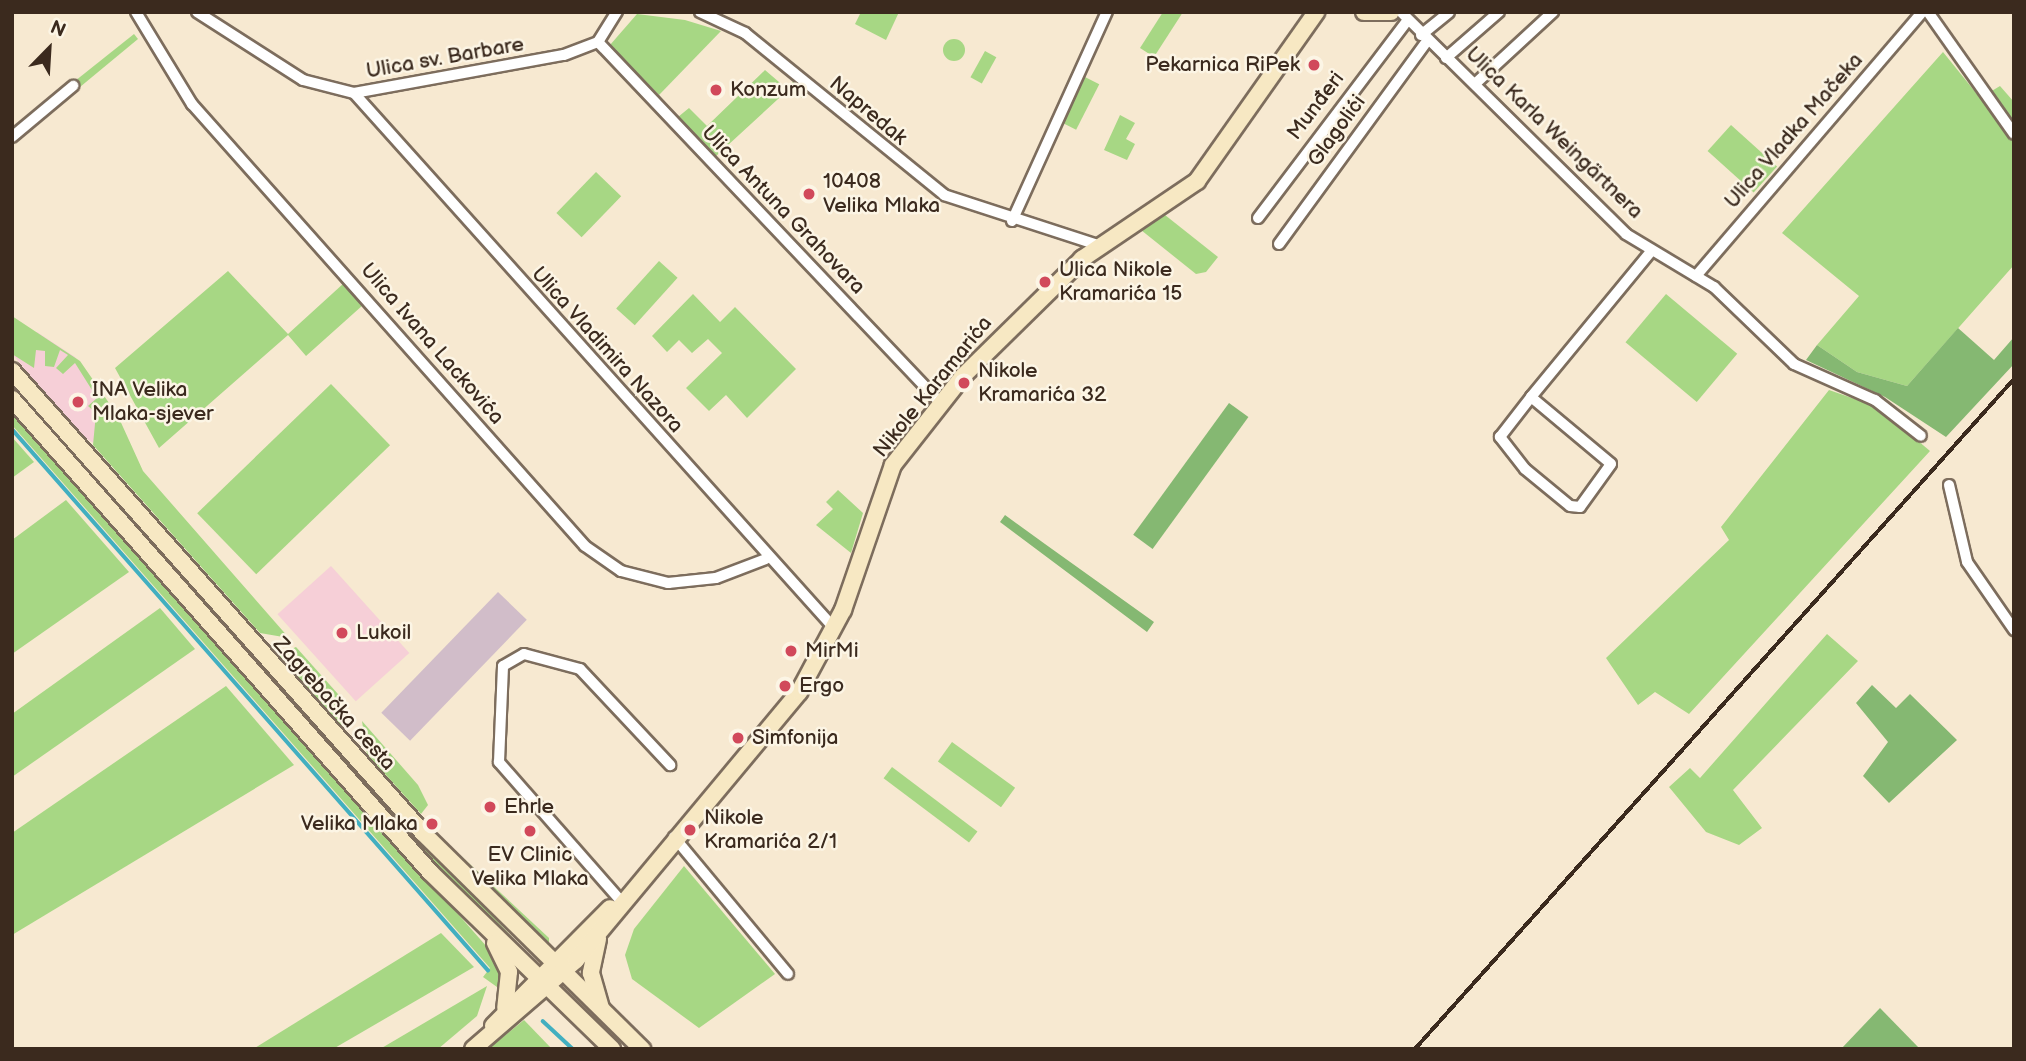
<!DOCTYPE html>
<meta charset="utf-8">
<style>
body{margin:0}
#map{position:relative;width:2026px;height:1061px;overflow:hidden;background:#f7e9d1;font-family:"Balsamiq Sans",sans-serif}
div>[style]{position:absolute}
.built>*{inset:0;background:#f6cfd7;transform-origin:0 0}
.industrial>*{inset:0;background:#d1bdc9;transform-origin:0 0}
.green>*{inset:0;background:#a7d784;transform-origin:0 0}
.round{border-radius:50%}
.forest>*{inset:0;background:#85b872;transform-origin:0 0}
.stream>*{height:3.5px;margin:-1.75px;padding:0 1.75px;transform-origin:1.75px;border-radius:1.75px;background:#42afc0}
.roads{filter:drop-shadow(2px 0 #7d6d5d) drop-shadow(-2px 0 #7d6d5d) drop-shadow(0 2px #7d6d5d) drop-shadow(0 -2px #7d6d5d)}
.minor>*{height:10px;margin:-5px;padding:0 5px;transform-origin:5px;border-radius:5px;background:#fff}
.secondary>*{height:16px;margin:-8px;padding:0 8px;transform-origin:8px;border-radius:8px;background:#f7e8c3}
.rail>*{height:3.5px;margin:-1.75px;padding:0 1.75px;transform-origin:1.75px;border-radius:1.75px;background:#3b2a1e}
.dots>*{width:19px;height:19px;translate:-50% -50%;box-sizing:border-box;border:4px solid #fcf5e5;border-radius:50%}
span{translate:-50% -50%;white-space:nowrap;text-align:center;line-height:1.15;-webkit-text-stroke:5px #fcf5e5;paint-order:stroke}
.street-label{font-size:21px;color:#3b2a1e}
.poi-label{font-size:21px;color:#3b2a1e}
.right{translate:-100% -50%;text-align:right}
.left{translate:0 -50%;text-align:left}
.frame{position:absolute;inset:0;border:14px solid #3b2a1e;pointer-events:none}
.north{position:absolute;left:14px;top:14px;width:70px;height:70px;-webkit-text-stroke:5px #fcf5e5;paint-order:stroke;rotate:24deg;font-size:19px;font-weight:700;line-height:28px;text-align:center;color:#3b2a1e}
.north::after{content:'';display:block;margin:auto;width:24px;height:32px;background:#3b2a1e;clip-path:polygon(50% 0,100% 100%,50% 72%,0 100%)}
</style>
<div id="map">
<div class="built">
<div style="clip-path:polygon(37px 332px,75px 357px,117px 416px,95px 444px,74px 431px,14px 356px)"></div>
<div style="left:331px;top:566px;width:117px;height:72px;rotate:48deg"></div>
</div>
<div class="industrial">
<div style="left:498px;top:592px;width:40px;height:168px;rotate:44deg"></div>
</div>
<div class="green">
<div style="clip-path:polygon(861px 12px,899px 12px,886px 40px,855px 24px)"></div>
<div style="clip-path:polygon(1163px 12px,1183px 12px,1154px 57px,1140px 48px)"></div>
<div style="clip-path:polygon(637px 14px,685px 20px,721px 31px,659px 95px,610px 45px)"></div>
<div style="clip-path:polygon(134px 34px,138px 39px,80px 87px,75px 81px)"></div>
<div class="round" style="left:943px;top:39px;width:22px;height:22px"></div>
<div style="left:985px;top:51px;width:13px;height:30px;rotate:29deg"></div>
<div style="clip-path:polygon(1943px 52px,2014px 140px,2014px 265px,1907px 386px,1857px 372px,1817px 345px,1859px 296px,1782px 233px)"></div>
<div style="clip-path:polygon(765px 70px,786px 88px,795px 80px,808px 92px,802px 98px,790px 88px,715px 157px,678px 117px,689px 108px,707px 126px)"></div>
<div style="left:1077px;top:73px;width:25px;height:51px;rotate:27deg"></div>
<div style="clip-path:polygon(2000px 86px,2014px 102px,2014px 127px,1990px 92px)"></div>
<div style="clip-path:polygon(1120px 115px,1135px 123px,1126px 139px,1135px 144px,1127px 160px,1104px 150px)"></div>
<div style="left:1731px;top:125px;width:62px;height:35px;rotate:42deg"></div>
<div style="left:596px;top:172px;width:35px;height:57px;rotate:44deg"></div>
<div style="clip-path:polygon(1165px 215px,1218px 257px,1206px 272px,1196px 274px,1141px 230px)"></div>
<div style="left:659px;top:261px;width:25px;height:64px;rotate:42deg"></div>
<div style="clip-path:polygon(228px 271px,288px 334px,344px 283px,363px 305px,306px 356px,288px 335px,159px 448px,115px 368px)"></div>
<div style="clip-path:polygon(693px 294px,720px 322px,735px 307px,796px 369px,747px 418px,726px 395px,709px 411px,686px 388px,722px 353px,708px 339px,692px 353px,679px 340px,667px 352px,652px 336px)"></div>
<div style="left:1666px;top:294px;width:93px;height:63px;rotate:40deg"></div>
<div style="clip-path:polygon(12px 316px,80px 361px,118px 416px,143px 471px,289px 638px,260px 633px,93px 445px,96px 413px,88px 406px,97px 398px,75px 363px,63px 374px,56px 368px,68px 355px,60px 350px,54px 367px,45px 366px,45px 351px,36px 350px,34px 368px,12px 354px)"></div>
<div style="clip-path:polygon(12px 381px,348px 761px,529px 955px,420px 852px,147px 545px)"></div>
<div style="left:331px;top:384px;width:85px;height:186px;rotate:46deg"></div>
<div style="clip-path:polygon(1829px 390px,1878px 407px,1930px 451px,1689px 714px,1655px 692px,1638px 705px,1606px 658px,1729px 540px,1721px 527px)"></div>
<div style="clip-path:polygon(12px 408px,495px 956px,504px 978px,497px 987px,483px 977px,490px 968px,12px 425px)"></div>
<div style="clip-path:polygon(12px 437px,34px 462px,12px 478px)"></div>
<div style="clip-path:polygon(838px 490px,863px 513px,851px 553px,816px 525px,833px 509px,826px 502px)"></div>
<div style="clip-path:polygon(66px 500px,129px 572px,12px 654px,12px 540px)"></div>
<div style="clip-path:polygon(160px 608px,195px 649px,12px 777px,12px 714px)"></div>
<div style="clip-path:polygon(1827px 634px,1858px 661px,1733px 790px,1762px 828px,1739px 845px,1706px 832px,1669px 787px,1690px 768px,1700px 778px)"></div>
<div style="clip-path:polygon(296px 647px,346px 703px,343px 733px,275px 656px)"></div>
<div style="clip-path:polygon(226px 686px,294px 765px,12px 935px,12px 833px)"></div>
<div style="clip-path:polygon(362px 721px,418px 785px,428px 805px,421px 814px,367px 754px)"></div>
<div style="left:952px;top:742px;width:78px;height:24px;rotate:36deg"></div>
<div style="left:892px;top:767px;width:107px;height:14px;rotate:37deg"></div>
<div style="clip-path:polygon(459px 854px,549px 938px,549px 944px,492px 893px)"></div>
<div style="clip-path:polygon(684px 866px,775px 974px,699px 1028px,632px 979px,625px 955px,634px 929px)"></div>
<div style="clip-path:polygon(441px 933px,474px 967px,333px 1049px,253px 1049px)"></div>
<div style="clip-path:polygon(487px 986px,477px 1016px,438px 1049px,380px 1049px)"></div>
<div style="clip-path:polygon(524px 1020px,552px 1049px,488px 1049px)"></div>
</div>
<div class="forest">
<div style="clip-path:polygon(1958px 328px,1994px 360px,2014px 337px,2014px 364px,1946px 437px,1885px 397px,1806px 360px,1817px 345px,1857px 372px,1907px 386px)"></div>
<div style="left:1229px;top:403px;width:24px;height:163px;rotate:36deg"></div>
<div style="clip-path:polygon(1005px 515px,1045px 544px,1154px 622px,1147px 632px,1000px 522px)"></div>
<div style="clip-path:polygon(1872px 685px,1896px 708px,1910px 694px,1957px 740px,1889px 803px,1863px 776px,1888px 742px,1856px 703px)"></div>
<div style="clip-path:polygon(1880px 1008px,1920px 1049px,1841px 1049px)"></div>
</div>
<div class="stream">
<div style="left:12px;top:429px;width:721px;rotate:48.66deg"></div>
<div style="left:543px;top:1021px;width:41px;rotate:43deg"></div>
</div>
<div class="roads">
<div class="minor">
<div style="left:136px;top:12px;width:108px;rotate:58.7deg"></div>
<div style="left:192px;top:104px;width:591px;rotate:48.36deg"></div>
<div style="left:585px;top:546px;width:44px;rotate:34.8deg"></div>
<div style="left:621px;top:571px;width:49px;rotate:14.3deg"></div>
<div style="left:668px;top:583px;width:48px;rotate:-5.9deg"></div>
<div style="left:716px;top:578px;width:53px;rotate:-20.8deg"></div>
<div style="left:197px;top:12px;width:126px;rotate:32.7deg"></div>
<div style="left:303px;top:80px;width:53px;rotate:14.3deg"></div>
<div style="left:354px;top:93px;width:213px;rotate:-10.3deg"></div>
<div style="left:564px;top:55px;width:36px;rotate:-21deg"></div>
<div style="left:598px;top:42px;width:36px;rotate:-58deg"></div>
<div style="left:700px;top:12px;width:50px;rotate:25deg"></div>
<div style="left:745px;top:33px;width:257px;rotate:39.1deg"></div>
<div style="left:944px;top:195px;width:165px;rotate:18deg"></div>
<div style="left:1401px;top:12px;width:316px;rotate:44.6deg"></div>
<div style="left:1626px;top:234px;width:103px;rotate:31.1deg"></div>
<div style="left:1714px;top:287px;width:111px;rotate:43.9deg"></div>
<div style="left:1794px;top:364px;width:89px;rotate:24deg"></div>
<div style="left:1875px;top:400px;width:58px;rotate:38deg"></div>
<div style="left:1928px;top:12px;width:149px;rotate:54.8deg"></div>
<div style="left:1421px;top:35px;width:36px;rotate:-39deg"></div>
<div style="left:598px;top:42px;width:499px;rotate:46.5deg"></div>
<div style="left:1446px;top:58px;width:70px;rotate:-41deg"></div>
<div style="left:1476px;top:83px;width:105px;rotate:-42.7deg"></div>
<div style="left:354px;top:93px;width:720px;rotate:48.1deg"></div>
<div style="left:12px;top:137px;width:80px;rotate:-39.9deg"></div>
<div style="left:1258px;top:218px;width:248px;rotate:-52.9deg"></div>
<div style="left:1012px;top:221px;width:230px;rotate:-65.6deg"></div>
<div style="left:1279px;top:244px;width:251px;rotate:-53.9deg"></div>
<div style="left:1696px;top:276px;width:348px;rotate:-49.4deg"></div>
<div style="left:1531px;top:397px;width:104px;rotate:39.9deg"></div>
<div style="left:1611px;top:464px;width:53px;rotate:125.8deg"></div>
<div style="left:1580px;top:507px;width:10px;rotate:-174deg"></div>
<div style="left:1570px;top:506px;width:58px;rotate:-140.6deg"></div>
<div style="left:1525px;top:469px;width:41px;rotate:-128deg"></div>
<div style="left:1500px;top:437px;width:51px;rotate:-52.2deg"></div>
<div style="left:1531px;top:397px;width:190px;rotate:-50.5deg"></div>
<div style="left:1949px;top:485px;width:79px;rotate:76.8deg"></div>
<div style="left:1967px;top:562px;width:83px;rotate:55.3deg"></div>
<div style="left:674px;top:837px;width:178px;rotate:50.2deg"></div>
<div style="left:621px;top:901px;width:185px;rotate:-131.3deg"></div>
<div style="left:499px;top:762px;width:96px;rotate:-87.6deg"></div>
<div style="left:503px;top:666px;width:24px;rotate:-30deg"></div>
<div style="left:524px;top:654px;width:58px;rotate:15deg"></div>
<div style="left:580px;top:669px;width:132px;rotate:46.8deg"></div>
</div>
<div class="secondary">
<div style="left:1364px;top:12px;width:27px"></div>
<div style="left:12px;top:371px;width:618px;rotate:48.34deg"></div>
<div style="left:423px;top:833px;width:308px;rotate:44.6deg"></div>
<div style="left:12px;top:399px;width:631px;rotate:48.53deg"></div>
<div style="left:430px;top:872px;width:254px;rotate:44.2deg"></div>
<div style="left:598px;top:939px;width:35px;rotate:102deg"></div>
<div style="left:591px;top:973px;width:36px;rotate:74deg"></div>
<div style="left:495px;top:943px;width:32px;rotate:64deg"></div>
<div style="left:509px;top:972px;width:36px;rotate:96deg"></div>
<div style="left:493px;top:1026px;width:166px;rotate:-45.2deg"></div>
<div style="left:473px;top:1049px;width:136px;rotate:-40.8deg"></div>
<div style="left:576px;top:960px;width:349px;rotate:-50.2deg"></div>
<div style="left:799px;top:692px;width:93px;rotate:-61.8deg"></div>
<div style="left:843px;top:610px;width:153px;rotate:-71deg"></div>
<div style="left:893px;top:465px;width:113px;rotate:-51.8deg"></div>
<div style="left:963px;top:376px;width:167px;rotate:-44.5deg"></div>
<div style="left:1082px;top:259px;width:139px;rotate:-34.1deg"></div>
<div style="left:1197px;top:181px;width:207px;rotate:-54.8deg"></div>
</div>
</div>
<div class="rail">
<div style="left:1415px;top:1049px;width:899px;rotate:-48.2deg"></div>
</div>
<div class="dots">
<div style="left:1314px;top:65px;background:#d1495b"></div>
<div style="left:716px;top:90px;background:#d1495b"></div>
<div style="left:809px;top:194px;background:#d1495b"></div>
<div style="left:1045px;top:282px;background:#d1495b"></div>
<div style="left:964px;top:383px;background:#d1495b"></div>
<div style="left:78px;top:402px;background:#d1495b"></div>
<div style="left:342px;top:633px;background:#d1495b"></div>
<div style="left:791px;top:651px;background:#d1495b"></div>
<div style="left:785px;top:686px;background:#d1495b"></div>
<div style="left:738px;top:738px;background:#d1495b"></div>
<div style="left:490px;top:807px;background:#d1495b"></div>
<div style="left:432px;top:824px;background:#d1495b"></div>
<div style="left:690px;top:830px;background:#d1495b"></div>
<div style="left:530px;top:831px;background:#d1495b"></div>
</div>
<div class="street-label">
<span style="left:445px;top:58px;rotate:-10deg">Ulica sv. Barbare</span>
<span style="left:1316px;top:106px;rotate:-53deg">Munđeri</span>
<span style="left:868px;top:111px;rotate:40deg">Napredak</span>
<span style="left:1337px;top:131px;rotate:-54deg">Glagolići</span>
<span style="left:1794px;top:131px;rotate:-49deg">Ulica Vladka Mačeka</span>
<span style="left:1554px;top:133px;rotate:44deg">Ulica Karla Weingärtnera</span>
<span style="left:783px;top:210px;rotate:46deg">Ulica Antuna Grahovara</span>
<span style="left:432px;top:344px;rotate:49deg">Ulica Ivana Lackovića</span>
<span style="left:607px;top:350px;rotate:48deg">Ulica Vladimira Nazora</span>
<span style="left:933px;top:387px;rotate:-51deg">Nikole Karamarića</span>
<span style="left:334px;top:704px;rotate:48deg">Zagrebačka cesta</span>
</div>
<div class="poi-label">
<span class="right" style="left:1300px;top:65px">Pekarnica RiPek</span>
<span class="left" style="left:730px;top:90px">Konzum</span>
<span class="left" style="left:823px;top:194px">10408<br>Velika Mlaka</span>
<span class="left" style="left:1059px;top:282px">Ulica Nikole<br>Kramarića 15</span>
<span class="left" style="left:978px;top:383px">Nikole<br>Kramarića 32</span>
<span class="left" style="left:92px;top:402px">INA Velika<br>Mlaka-sjever</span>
<span class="left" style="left:356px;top:633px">Lukoil</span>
<span class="left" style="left:805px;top:651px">MirMi</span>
<span class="left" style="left:799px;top:686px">Ergo</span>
<span class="left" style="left:752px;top:738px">Simfonija</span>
<span class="left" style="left:504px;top:807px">Ehrle</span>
<span class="left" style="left:704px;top:830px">Nikole<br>Kramarića 2/1</span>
<span class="right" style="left:418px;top:824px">Velika Mlaka</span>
<span style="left:530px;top:867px">EV Clinic<br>Velika Mlaka</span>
</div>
<div class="frame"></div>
<div class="north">N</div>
</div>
